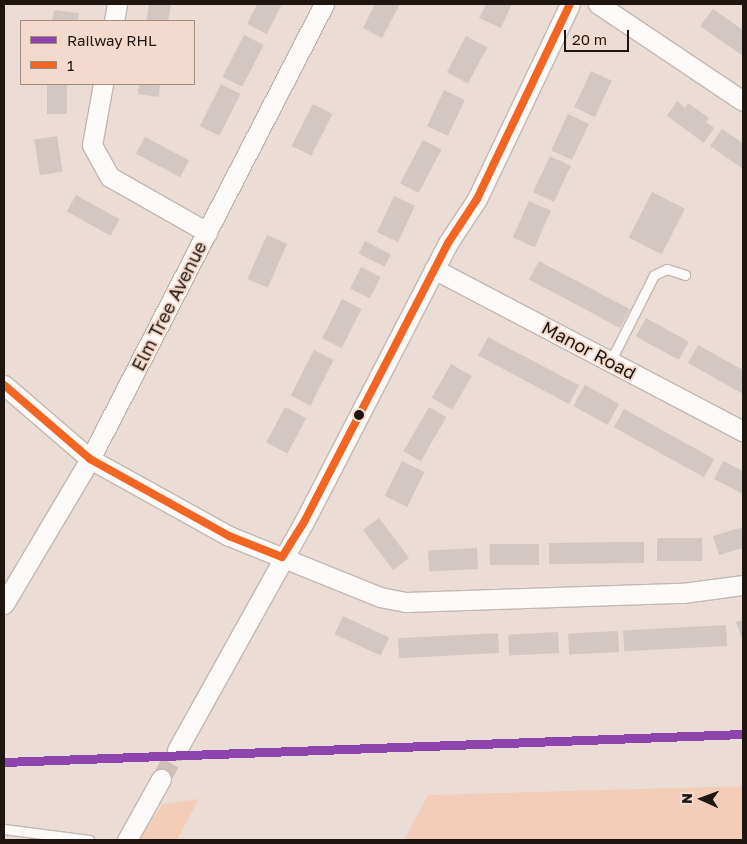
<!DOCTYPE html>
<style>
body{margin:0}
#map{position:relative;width:747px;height:844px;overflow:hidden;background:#ebddd6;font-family:"Golos Text",sans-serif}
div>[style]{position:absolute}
.green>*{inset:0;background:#f4cdb9}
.building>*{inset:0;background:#d2c7c2;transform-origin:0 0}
.street-tunnel>*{height:19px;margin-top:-9.5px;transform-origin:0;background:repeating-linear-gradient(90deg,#ccbfb8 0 19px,transparent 0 28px)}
.roads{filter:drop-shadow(1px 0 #c2b8b2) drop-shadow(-1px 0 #c2b8b2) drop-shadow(0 1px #c2b8b2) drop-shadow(0 -1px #c2b8b2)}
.lane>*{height:9px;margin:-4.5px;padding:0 4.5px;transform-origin:4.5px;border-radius:4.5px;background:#fcfaf9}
.street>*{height:19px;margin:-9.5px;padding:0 9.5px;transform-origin:9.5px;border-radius:9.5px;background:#fcfaf9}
.bus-1>*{height:8px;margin:-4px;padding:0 4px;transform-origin:4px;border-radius:4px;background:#f26522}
.rail-1>*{height:9px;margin:-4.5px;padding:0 4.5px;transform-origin:4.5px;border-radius:4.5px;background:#8e44ad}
.dots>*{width:14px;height:14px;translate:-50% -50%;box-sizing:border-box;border:2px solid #f4dacd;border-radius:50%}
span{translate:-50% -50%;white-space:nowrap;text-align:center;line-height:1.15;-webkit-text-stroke:4px #f4dacd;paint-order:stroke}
.street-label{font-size:18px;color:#1f1611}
.frame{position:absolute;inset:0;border:5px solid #1f1611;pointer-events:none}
.legend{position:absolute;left:20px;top:20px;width:175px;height:65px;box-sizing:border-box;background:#f4dacd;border:1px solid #9f8c82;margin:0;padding:6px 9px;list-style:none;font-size:15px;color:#1f1611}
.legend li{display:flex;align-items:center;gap:10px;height:25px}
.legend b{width:25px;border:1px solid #9f8c82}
.north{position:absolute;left:677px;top:774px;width:50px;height:50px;-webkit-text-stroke:4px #f4dacd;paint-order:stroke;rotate:272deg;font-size:14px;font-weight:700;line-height:20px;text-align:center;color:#1f1611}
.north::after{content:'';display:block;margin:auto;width:18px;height:22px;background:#1f1611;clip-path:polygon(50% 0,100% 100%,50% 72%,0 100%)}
.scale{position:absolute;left:564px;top:30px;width:65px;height:22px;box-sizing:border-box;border:2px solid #1f1611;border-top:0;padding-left:6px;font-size:15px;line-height:18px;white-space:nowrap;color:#1f1611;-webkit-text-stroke:4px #f4dacd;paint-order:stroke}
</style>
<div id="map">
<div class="green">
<div style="clip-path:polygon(743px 786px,743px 840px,404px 840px,428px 795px)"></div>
<div style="clip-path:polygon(199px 799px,177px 840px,138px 840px,163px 804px)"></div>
</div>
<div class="building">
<div style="clip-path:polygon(149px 4px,171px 4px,168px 21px,146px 21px)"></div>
<div style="clip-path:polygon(257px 4px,282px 4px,267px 34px,247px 24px)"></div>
<div style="clip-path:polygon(375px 4px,400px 4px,382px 38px,363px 28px)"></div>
<div style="clip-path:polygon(486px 4px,512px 4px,501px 28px,479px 18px)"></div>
<div style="clip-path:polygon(713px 9px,743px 30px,743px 56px,700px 26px)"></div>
<div style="clip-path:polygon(54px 10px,79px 13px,78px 21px,52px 21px)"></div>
<div style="left:244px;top:35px;width:22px;height:47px;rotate:27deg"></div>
<div style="left:466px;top:36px;width:24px;height:41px;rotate:28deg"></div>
<div style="left:591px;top:71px;width:23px;height:40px;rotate:25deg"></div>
<div style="left:47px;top:84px;width:20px;height:30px"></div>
<div style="clip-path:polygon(139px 84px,160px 84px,159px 97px,138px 94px)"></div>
<div style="left:221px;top:84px;width:22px;height:47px;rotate:27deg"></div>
<div style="left:444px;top:90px;width:23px;height:40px;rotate:25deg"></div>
<div style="clip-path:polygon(677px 101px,685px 108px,688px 103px,709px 118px,706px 122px,714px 128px,704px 143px,667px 116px)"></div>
<div style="left:313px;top:104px;width:22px;height:47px;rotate:27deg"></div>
<div style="left:568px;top:114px;width:23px;height:40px;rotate:25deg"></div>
<div style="clip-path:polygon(722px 129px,743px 143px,743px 169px,710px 146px)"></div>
<div style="left:57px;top:136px;width:36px;height:23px;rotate:81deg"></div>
<div style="left:145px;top:137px;width:50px;height:19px;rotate:28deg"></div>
<div style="left:423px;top:140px;width:21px;height:49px;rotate:28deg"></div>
<div style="left:550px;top:156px;width:23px;height:40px;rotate:25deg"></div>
<div style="left:652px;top:192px;width:37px;height:51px;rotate:27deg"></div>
<div style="left:76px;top:195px;width:50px;height:19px;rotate:29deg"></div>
<div style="left:394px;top:196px;width:23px;height:40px;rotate:25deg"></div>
<div style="left:529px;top:201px;width:24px;height:40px;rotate:24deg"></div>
<div style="left:267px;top:235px;width:22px;height:48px;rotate:24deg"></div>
<div style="left:365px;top:241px;width:29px;height:14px;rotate:27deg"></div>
<div style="left:539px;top:261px;width:103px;height:21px;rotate:28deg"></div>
<div style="left:361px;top:267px;width:22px;height:24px;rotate:27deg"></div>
<div style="left:342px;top:299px;width:22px;height:44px;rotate:27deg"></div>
<div style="left:646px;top:318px;width:49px;height:21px;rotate:29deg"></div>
<div style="left:488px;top:337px;width:103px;height:21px;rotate:28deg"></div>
<div style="clip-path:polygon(698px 345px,743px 370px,743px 394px,688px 363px)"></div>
<div style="left:314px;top:350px;width:22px;height:51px;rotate:27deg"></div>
<div style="left:451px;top:364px;width:24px;height:39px;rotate:30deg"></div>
<div style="left:585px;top:385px;width:39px;height:24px;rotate:29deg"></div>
<div style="left:285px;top:407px;width:24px;height:40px;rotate:28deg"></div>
<div style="left:429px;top:407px;width:20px;height:51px;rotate:30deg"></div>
<div style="left:624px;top:409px;width:103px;height:21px;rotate:29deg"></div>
<div style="left:402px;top:461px;width:25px;height:39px;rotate:26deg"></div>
<div style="clip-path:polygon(723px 461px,743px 471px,743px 494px,714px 479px)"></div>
<div style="left:379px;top:518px;width:50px;height:20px;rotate:53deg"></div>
<div style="clip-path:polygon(743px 527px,743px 548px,719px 555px,713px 536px)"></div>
<div style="left:657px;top:538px;width:45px;height:23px"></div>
<div style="clip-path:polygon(619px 542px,644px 542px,644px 563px,549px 564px,549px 543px)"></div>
<div style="left:539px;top:544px;width:21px;height:49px;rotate:90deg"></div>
<div style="left:477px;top:548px;width:21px;height:49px;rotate:87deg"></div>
<div style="left:343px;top:616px;width:51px;height:20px;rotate:25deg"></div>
<div style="clip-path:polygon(743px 620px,743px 642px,736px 622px)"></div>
<div style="left:726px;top:625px;width:21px;height:103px;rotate:87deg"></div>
<div style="left:618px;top:631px;width:21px;height:50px;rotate:87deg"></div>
<div style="left:558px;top:632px;width:21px;height:50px;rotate:87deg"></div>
<div style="left:498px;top:633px;width:20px;height:100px;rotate:87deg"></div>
</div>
<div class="street-tunnel">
<div style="left:161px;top:779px;width:33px;rotate:-61deg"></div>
</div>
<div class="roads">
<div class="lane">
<div style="left:610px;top:362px;width:97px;rotate:-63.2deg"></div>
<div style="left:654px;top:275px;width:14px;rotate:-25deg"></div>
<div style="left:667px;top:269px;width:19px;rotate:18deg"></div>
<div style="left:4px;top:829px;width:86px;rotate:7.4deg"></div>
</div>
<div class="street">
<div style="left:598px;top:4px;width:174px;rotate:33.8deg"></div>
<div style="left:114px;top:21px;width:17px;rotate:-80deg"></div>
<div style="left:103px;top:84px;width:62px;rotate:100.2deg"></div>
<div style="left:92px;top:145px;width:37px;rotate:61deg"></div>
<div style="left:110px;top:177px;width:112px;rotate:29.6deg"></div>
<div style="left:434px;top:269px;width:349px;rotate:27.7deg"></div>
<div style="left:4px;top:385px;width:113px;rotate:40.7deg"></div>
<div style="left:90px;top:459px;width:159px;rotate:29deg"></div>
<div style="left:229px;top:536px;width:163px;rotate:22deg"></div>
<div style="left:380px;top:597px;width:26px;rotate:11deg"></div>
<div style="left:406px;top:602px;width:277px;rotate:-1.9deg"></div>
<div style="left:683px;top:593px;width:61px;rotate:-7.6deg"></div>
<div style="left:4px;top:604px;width:169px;rotate:-59.3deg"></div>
<div style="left:90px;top:459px;width:512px;rotate:-62.78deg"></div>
<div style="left:177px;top:750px;width:261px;rotate:-60.9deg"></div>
<div style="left:304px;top:522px;width:314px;rotate:-62.7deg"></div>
<div style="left:448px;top:243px;width:53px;rotate:-56.6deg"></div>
<div style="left:477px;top:199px;width:216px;rotate:-64.5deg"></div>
<div style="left:127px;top:840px;width:70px;rotate:-60.9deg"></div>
</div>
</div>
<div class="bus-1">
<div style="left:4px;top:385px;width:113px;rotate:40.7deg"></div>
<div style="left:90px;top:459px;width:159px;rotate:29deg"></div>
<div style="left:229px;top:536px;width:57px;rotate:21.6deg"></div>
<div style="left:282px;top:557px;width:41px;rotate:-57.8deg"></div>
<div style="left:304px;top:522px;width:314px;rotate:-62.7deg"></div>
<div style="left:448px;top:243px;width:53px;rotate:-56.6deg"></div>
<div style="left:477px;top:199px;width:216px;rotate:-64.5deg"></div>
</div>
<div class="rail-1">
<div style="left:4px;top:762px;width:740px;rotate:-2.17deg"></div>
</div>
<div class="dots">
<div style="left:359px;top:415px;background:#1f1611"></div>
</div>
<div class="street-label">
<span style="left:169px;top:306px;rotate:-63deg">Elm Tree Avenue</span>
<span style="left:589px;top:350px;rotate:28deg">Manor Road</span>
</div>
<div class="frame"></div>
<ul class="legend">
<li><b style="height:6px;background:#8e44ad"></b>Railway RHL</li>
<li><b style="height:6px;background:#f26522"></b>1</li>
</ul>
<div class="north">N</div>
<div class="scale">20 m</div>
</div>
